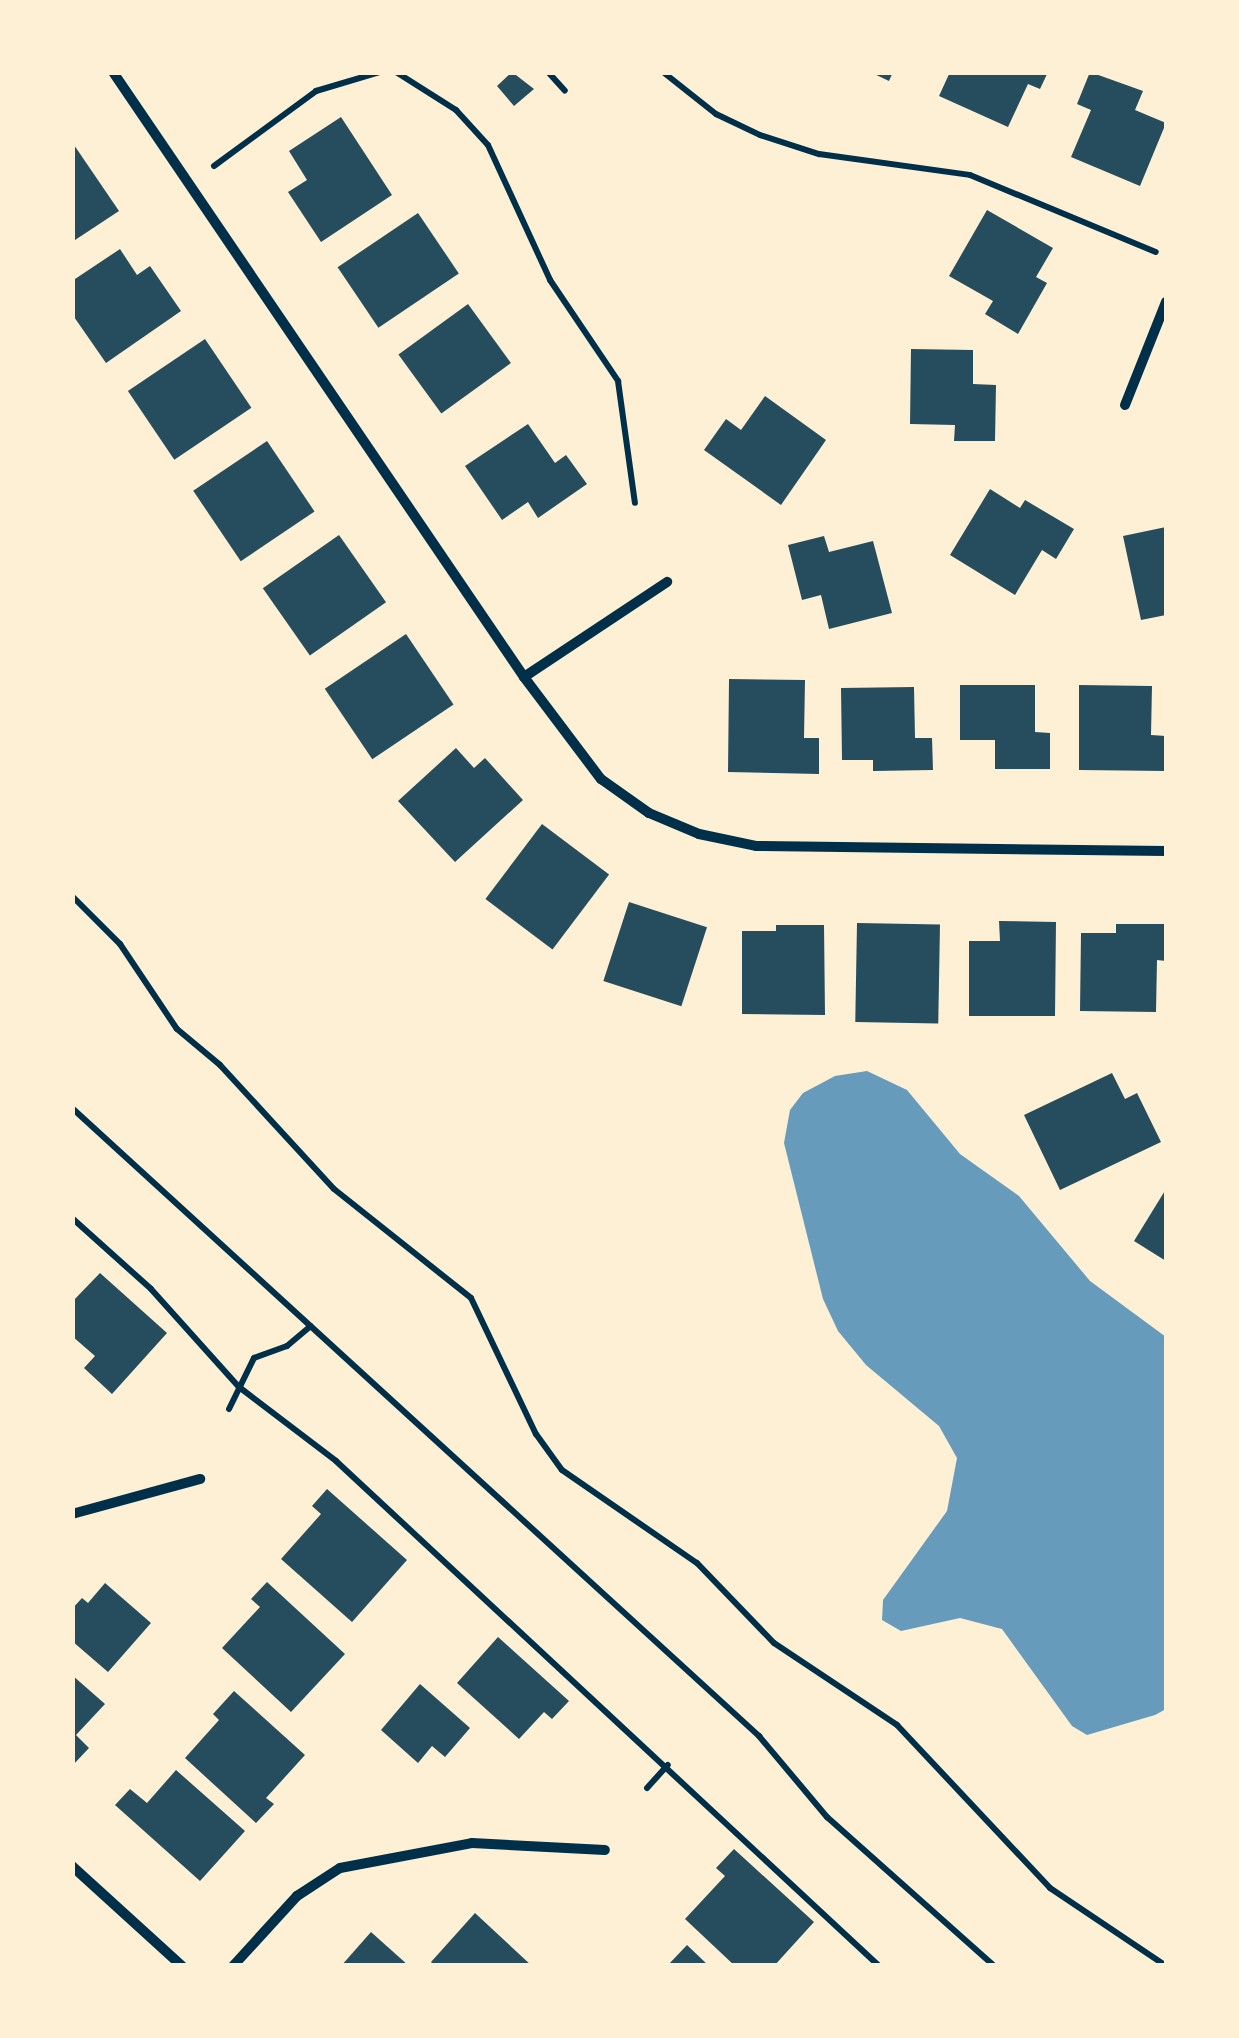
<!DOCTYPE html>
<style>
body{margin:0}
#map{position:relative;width:1239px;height:2038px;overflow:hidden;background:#fdf0d5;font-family:"Golos Text",sans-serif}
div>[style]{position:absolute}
.water>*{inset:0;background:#669bbc}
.building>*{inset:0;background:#264d5e;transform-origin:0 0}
.path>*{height:6px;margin:-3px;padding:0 3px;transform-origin:3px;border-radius:3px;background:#003049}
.minor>*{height:10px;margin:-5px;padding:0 5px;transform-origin:5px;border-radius:5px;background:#003049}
span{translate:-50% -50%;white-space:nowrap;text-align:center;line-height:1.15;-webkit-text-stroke:8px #fdf0d5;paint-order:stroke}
.frame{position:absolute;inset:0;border:75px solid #fdf0d5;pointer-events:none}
</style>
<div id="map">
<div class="water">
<div style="clip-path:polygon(867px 1071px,907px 1090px,960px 1154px,1019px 1196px,1090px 1281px,1166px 1337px,1166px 1709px,1155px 1715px,1087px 1735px,1072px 1726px,1002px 1629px,960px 1618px,901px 1631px,882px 1620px,883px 1600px,947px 1511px,957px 1458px,939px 1426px,866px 1365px,838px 1331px,823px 1299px,784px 1143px,790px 1110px,803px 1093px,835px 1076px)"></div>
</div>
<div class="building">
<div style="clip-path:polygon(512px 72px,534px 89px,514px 106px,497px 86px)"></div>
<div style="clip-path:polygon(870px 72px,893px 72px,889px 81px)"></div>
<div style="clip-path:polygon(950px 72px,1048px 72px,1040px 89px,1028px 84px,1008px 127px,939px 96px)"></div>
<div style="clip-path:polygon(1090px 72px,1143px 91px,1135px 110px,1166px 123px,1140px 186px,1071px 157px,1091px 110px,1077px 104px)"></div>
<div style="clip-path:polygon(341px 117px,392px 195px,321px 242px,288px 192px,307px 180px,289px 151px)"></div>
<div style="clip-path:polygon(72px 142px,119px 211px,72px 242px)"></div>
<div style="clip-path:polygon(987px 210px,1053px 248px,1036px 277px,1047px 283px,1018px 334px,985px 314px,993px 301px,949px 276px)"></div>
<div style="left:418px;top:213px;width:73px;height:97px;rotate:56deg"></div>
<div style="clip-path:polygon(120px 249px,137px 275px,150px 266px,181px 311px,106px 363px,72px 314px,72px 281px)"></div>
<div style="left:468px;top:304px;width:73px;height:86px;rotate:54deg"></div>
<div style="left:205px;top:339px;width:83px;height:93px;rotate:56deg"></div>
<div style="clip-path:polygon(911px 349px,973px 350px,973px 384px,996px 385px,995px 441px,954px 441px,955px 425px,910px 424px)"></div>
<div style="clip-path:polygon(765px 396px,826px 440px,781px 505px,704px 450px,726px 419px,741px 430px)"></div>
<div style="clip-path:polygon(528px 424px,555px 463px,566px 455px,587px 484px,538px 518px,528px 502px,502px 520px,465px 466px)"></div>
<div style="left:267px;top:441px;width:85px;height:89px;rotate:56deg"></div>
<div style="clip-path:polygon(990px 489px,1020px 508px,1025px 500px,1074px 529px,1056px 559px,1042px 550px,1015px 595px,950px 555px)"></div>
<div style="clip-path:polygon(1166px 527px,1166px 615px,1141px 620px,1123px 536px)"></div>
<div style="left:339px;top:535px;width:82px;height:93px;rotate:55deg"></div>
<div style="clip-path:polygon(824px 536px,829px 552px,873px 541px,892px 613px,829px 629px,821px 595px,802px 600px,788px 545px)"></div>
<div style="left:406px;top:634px;width:85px;height:98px;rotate:56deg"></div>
<div style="clip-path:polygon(729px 679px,805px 680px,804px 738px,819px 738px,819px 774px,728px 772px)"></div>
<div style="clip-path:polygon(960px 685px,1035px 685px,1035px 732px,1050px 733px,1050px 769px,995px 769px,995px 740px,960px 740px)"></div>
<div style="clip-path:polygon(1079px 685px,1152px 686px,1151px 735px,1166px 736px,1166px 771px,1079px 770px)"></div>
<div style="clip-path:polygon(914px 687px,915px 738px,932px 738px,933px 770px,873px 771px,873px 760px,842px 760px,841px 688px)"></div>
<div style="clip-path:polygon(456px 748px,474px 768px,485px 758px,523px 800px,455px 862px,398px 801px)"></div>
<div style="left:542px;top:824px;width:84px;height:94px;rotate:37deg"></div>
<div style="left:629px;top:902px;width:82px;height:83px;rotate:18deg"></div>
<div style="clip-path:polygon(999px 921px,1056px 922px,1055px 1016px,969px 1016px,969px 941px,1000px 941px)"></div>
<div style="left:857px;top:923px;width:83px;height:99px;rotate:1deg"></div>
<div style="clip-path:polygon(1116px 924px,1166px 924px,1166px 961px,1157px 960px,1156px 1012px,1080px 1011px,1081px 933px,1116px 933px)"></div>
<div style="clip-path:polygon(776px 925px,824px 925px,825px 1015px,742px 1014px,742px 931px,776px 931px)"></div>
<div style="clip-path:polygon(1112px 1073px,1125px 1099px,1137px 1093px,1161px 1142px,1060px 1190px,1024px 1115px)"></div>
<div style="clip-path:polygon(1166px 1189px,1166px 1261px,1134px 1241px)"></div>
<div style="clip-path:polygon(100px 1273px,167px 1333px,112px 1394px,84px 1368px,95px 1356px,72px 1336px,72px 1302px)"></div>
<div style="clip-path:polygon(327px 1489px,407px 1560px,352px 1622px,281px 1559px,321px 1514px,312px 1506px)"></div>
<div style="clip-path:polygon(267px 1582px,345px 1654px,291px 1712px,222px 1648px,260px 1607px,251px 1599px)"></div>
<div style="clip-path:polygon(105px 1583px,151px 1623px,108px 1672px,72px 1641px,72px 1609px,82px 1598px,88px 1603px)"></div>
<div style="clip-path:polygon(498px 1637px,569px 1701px,552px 1719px,544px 1712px,519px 1739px,457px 1683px)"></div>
<div style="clip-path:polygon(72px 1675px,105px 1704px,76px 1735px,89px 1748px,72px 1766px)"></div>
<div style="clip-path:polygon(420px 1684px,470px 1728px,445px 1757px,432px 1746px,418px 1763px,381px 1730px)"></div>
<div style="clip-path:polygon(234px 1691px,305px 1755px,266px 1798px,274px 1804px,256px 1823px,185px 1758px,219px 1720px,213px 1714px)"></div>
<div style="clip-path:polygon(176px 1770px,245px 1831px,200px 1881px,115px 1805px,130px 1789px,147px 1803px)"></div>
<div style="clip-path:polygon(734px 1849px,814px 1922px,774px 1966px,735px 1966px,685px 1919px,725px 1876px,716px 1868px)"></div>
<div style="clip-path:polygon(475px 1913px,532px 1966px,435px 1966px,431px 1962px)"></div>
<div style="clip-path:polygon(371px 1932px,409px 1966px,341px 1966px)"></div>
<div style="clip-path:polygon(687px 1945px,709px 1966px,660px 1966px,668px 1965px)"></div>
</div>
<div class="path">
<div style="left:396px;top:72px;width:71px;rotate:32.3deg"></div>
<div style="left:456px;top:110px;width:47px;rotate:47.6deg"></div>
<div style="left:488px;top:145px;width:149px;rotate:65.3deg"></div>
<div style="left:550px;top:280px;width:122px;rotate:56deg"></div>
<div style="left:618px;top:381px;width:123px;rotate:82.1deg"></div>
<div style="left:548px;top:72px;width:25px;rotate:48deg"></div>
<div style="left:663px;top:72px;width:68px;rotate:38.4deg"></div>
<div style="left:716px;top:114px;width:49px;rotate:25.5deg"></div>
<div style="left:760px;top:135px;width:62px;rotate:17.9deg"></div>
<div style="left:819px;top:154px;width:152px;rotate:7.9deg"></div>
<div style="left:970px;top:175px;width:201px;rotate:22.5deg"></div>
<div style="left:214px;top:166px;width:127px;rotate:-36.3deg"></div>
<div style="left:316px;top:91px;width:67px;rotate:-16.5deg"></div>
<div style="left:72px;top:896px;width:68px;rotate:45deg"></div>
<div style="left:120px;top:944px;width:102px;rotate:56.2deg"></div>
<div style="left:177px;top:1029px;width:56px;rotate:39.9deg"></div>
<div style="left:220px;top:1065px;width:168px;rotate:47.4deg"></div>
<div style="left:334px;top:1189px;width:175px;rotate:38.5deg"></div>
<div style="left:471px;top:1298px;width:151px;rotate:64.5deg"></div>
<div style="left:536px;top:1434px;width:44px;rotate:54.2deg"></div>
<div style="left:562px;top:1470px;width:164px;rotate:34.6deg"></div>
<div style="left:697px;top:1563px;width:111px;rotate:46.1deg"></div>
<div style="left:774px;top:1643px;width:148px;rotate:33.7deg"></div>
<div style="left:897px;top:1725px;width:224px;rotate:46.8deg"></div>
<div style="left:1050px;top:1888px;width:140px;rotate:33.9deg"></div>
<div style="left:72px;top:1108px;width:931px;rotate:42.43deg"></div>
<div style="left:759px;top:1736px;width:106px;rotate:50deg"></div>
<div style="left:827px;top:1817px;width:224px;rotate:41.7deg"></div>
<div style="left:72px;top:1218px;width:106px;rotate:41.9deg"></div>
<div style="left:151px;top:1289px;width:132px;rotate:48.1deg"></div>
<div style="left:239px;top:1387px;width:122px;rotate:37.3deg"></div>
<div style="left:336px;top:1461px;width:742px;rotate:42.92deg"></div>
<div style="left:229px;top:1409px;width:57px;rotate:-63.9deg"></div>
<div style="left:254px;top:1358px;width:35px;rotate:-20deg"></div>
<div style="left:287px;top:1346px;width:31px;rotate:-40deg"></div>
<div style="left:647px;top:1788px;width:31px;rotate:-48deg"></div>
</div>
<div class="minor">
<div style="left:113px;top:72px;width:731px;rotate:55.81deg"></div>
<div style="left:524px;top:677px;width:128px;rotate:53deg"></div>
<div style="left:601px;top:779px;width:59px;rotate:35.3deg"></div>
<div style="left:649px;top:813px;width:54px;rotate:22.8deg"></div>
<div style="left:699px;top:834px;width:58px;rotate:11.9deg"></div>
<div style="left:756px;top:846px;width:410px;rotate:0.7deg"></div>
<div style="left:1125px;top:405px;width:111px;rotate:-68.3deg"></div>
<div style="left:524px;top:677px;width:172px;rotate:-33.6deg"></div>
<div style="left:72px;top:1514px;width:133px;rotate:-15.3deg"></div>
<div style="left:72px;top:1866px;width:149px;rotate:42.3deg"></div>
<div style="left:233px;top:1966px;width:95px;rotate:-47.6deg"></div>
<div style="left:297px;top:1896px;width:51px;rotate:-33.1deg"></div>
<div style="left:340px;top:1868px;width:134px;rotate:-10.7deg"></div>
<div style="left:472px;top:1843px;width:133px;rotate:3deg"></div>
</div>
<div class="frame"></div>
</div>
